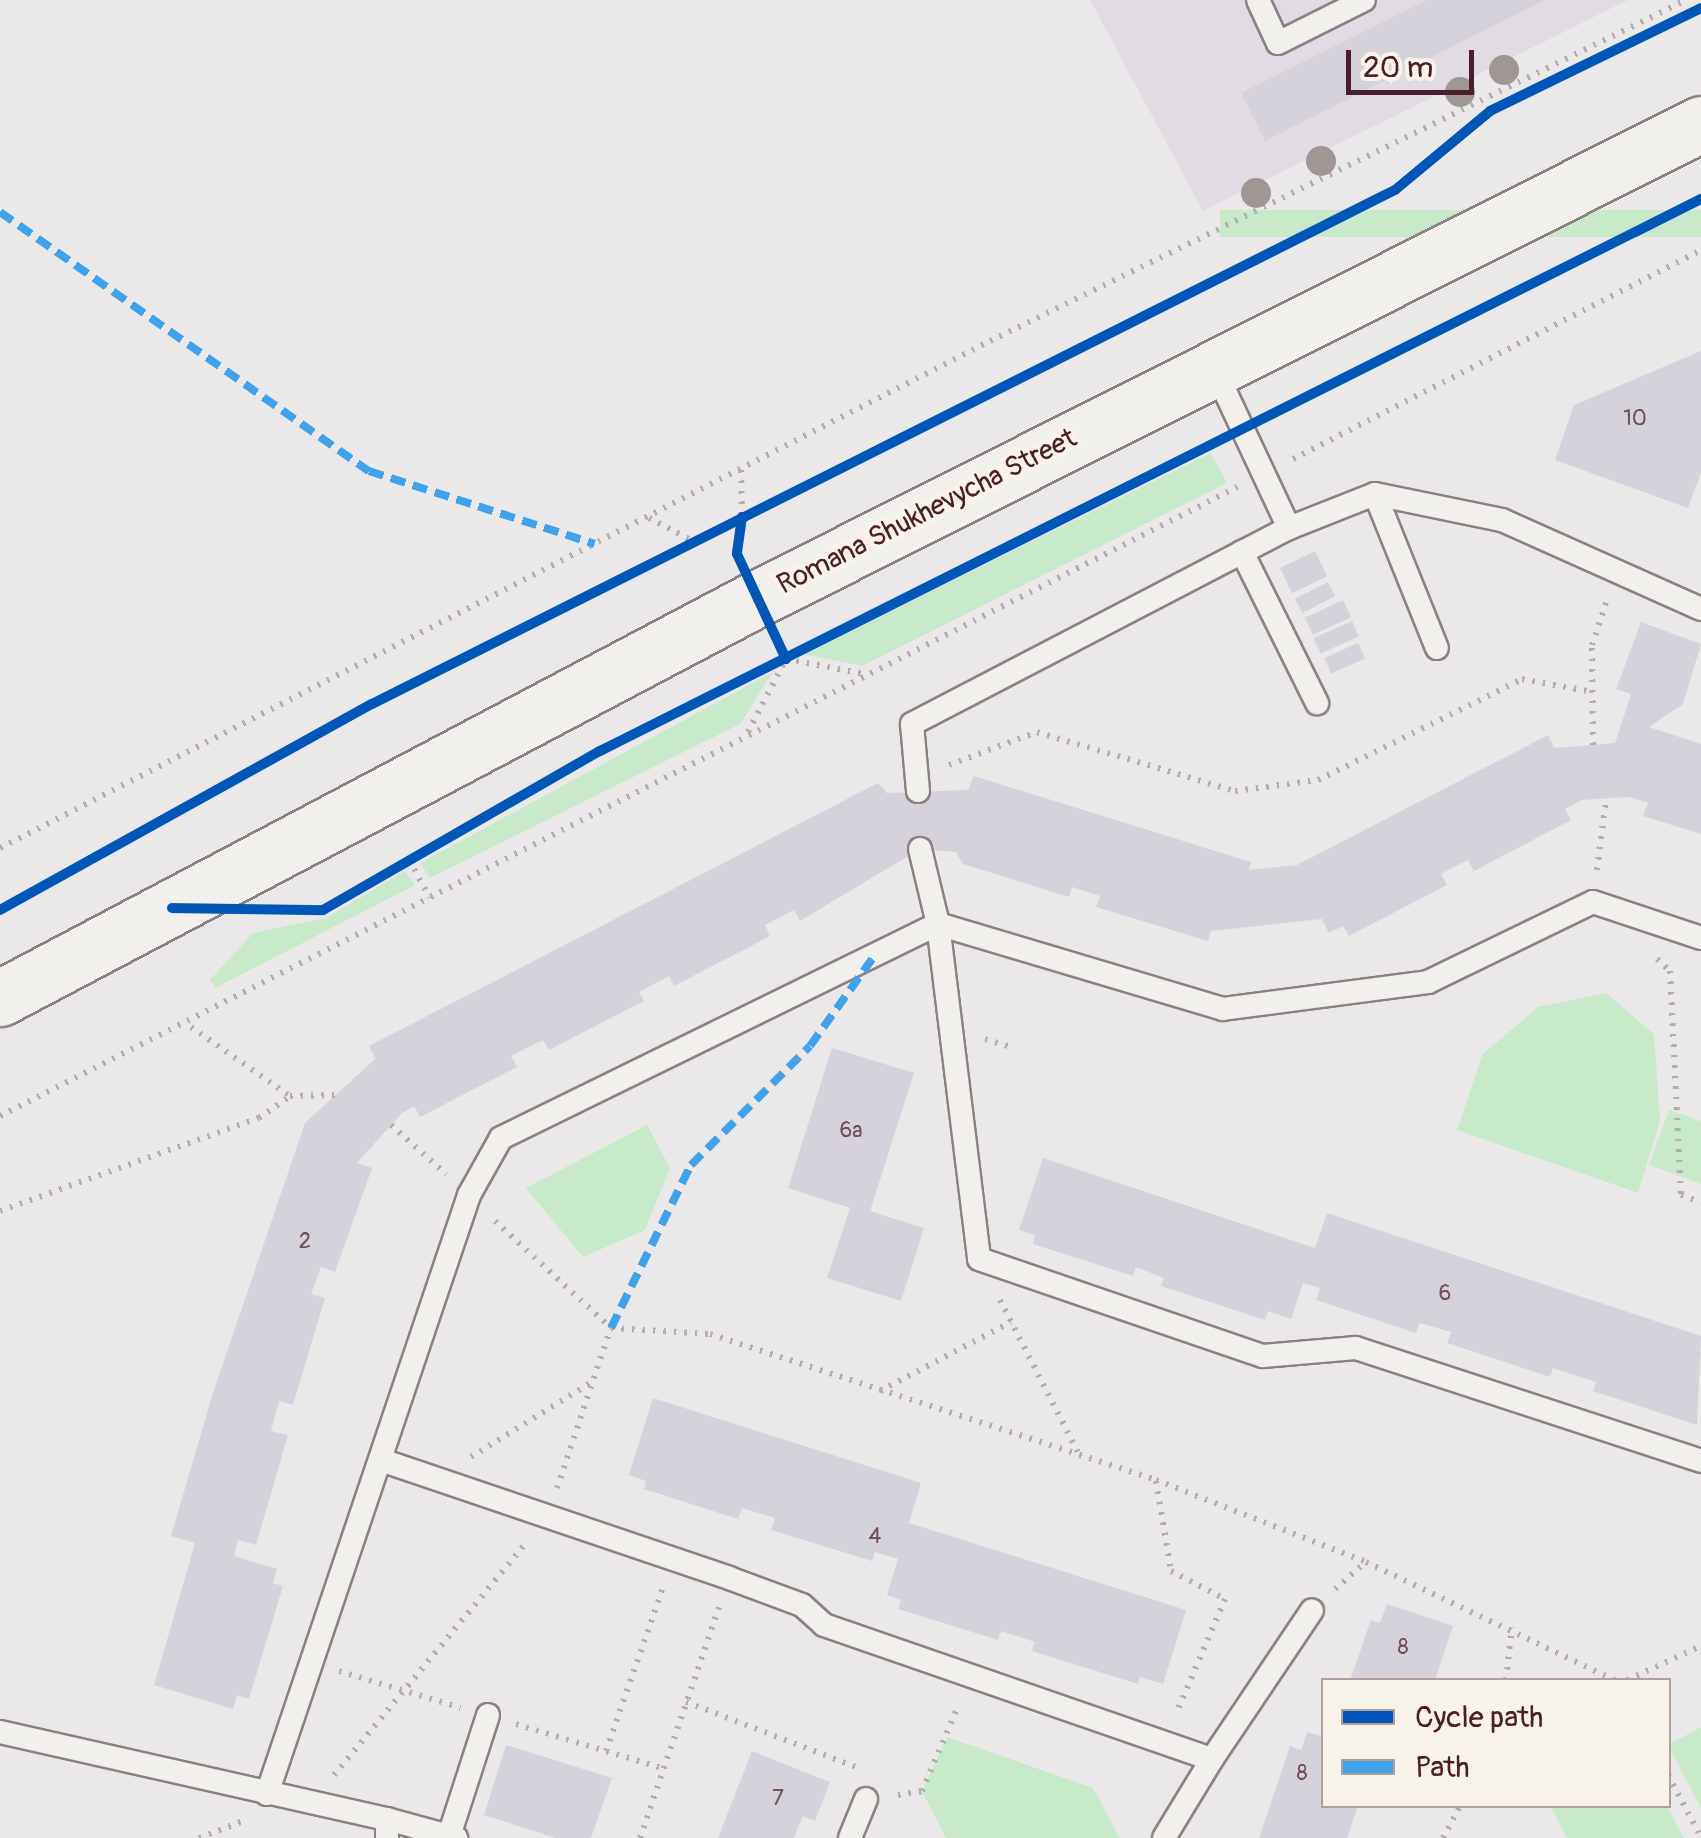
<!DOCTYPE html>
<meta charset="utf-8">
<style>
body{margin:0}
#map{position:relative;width:1701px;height:1838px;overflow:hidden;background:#ebe8e9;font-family:Pangolin,sans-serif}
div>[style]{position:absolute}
.built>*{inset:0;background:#e1dce4}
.green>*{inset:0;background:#c9eaca;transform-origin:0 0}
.building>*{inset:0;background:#d6d2dc;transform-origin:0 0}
.path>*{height:6px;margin-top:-3px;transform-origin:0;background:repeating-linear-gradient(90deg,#b5aeae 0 2.5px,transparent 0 10.5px)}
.roads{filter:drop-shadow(2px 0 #8b8184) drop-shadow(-2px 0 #8b8184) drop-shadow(0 2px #8b8184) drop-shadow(0 -2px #8b8184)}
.lane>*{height:22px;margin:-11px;padding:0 11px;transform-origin:11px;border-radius:11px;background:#f1f0ec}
.secondary>*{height:55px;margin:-27.5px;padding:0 27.5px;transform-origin:27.5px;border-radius:27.5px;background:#f1f0ec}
.quiet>*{height:8px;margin-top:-4px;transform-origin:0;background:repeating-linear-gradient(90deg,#40a2eb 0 15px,transparent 0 23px)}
.cycleway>*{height:10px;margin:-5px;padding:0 5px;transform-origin:5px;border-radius:5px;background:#0057b8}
.trees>*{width:30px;height:30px;margin:-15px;border-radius:50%;background:#a09693}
span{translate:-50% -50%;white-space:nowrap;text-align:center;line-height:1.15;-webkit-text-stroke:9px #f7f3e8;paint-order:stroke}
.number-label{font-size:22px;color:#6e4d58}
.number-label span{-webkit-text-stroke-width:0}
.street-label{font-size:28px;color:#4a1f2b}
.legend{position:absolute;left:1321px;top:1678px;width:350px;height:130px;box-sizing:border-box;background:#f7f3e8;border:2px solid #b29e9c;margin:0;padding:12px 18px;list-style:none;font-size:30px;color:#4a1f2b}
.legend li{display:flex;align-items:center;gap:20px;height:50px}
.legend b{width:50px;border:2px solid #b29e9c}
.scale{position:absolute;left:1346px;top:50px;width:128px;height:45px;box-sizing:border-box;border:5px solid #4a1f2b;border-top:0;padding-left:12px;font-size:30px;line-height:35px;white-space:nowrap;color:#4a1f2b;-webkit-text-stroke:8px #f7f3e8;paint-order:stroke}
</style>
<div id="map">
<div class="built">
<div style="clip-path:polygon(1090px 0,1628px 0,1203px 211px)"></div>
</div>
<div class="green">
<div style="left:1701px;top:210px;width:27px;height:481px;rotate:90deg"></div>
<div style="clip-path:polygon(1211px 453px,1227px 483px,862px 666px,804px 654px)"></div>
<div style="clip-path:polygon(773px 672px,740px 724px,430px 878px,420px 863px)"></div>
<div style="clip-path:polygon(405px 871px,415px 885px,215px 988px,210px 980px,253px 933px,326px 918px)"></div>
<div style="clip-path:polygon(1606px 993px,1654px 1034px,1660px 1121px,1638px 1193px,1457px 1130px,1482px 1055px,1538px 1007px)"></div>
<div style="clip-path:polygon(1669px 1110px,1701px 1121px,1701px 1184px,1649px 1165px)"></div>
<div style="clip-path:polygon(647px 1125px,670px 1168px,645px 1230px,583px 1257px,526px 1188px)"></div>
<div style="clip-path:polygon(1701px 1727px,1701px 1808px,1668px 1745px)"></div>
<div style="clip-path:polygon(947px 1737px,1093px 1788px,1120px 1838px,946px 1838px,922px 1791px)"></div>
<div style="clip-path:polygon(1550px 1806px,1667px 1806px,1684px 1838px,1567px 1838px)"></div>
</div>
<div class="building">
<div style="clip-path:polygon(1427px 0,1545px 0,1265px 141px,1241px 93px)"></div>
<div style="clip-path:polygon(1701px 351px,1701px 472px,1688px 508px,1555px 460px,1574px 405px)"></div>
<div style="left:1315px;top:551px;width:28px;height:39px;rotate:64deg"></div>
<div style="left:1328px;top:582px;width:16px;height:37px;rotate:63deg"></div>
<div style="left:1343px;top:600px;width:19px;height:42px;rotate:65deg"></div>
<div style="left:1352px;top:621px;width:17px;height:42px;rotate:66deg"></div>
<div style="clip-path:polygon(1641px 622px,1701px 644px,1683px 704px,1649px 727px,1701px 744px,1701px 834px,1643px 816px,1648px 803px,1629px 797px,1582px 800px,1565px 809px,1571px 820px,1474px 871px,1468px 860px,1441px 874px,1447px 885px,1349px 936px,1343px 926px,1329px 933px,1322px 919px,1211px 931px,1208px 941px,1096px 907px,1100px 896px,1072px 887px,1069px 897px,963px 864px,956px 852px,920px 849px,800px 921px,794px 910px,765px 925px,770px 936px,674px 986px,669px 976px,639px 992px,644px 1001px,549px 1050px,543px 1040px,511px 1056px,517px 1067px,420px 1117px,414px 1106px,402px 1113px,357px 1163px,372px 1168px,335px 1272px,321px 1267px,311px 1294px,325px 1298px,293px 1405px,279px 1401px,271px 1431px,288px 1435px,256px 1545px,238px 1540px,234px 1556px,277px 1569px,273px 1583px,283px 1586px,249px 1699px,237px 1695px,233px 1709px,154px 1685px,195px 1543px,171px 1536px,212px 1396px,305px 1123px,375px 1059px,369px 1046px,878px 783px,887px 793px,968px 790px,974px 776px,1251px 862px,1249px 870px,1297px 865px,1548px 735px,1554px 748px,1615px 743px,1631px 694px,1616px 689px)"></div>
<div style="left:1358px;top:643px;width:17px;height:37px;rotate:66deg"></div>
<div style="clip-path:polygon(832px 1048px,914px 1073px,870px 1211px,924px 1228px,901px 1301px,827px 1278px,850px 1208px,788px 1188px)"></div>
<div style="clip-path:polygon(1043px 1158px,1315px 1248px,1327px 1213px,1701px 1336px,1697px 1425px,1593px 1391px,1596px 1382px,1553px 1368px,1550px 1377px,1447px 1343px,1451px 1332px,1420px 1323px,1416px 1333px,1316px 1300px,1320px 1288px,1303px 1283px,1291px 1319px,1268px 1311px,1265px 1320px,1161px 1286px,1164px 1278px,1136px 1267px,1133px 1276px,1033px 1244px,1035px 1235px,1019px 1230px)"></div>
<div style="clip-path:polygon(653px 1398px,921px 1483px,909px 1523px,1186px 1610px,1163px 1684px,1140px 1677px,1138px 1684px,1032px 1651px,1035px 1642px,1001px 1631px,998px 1640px,898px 1609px,901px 1600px,887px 1595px,898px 1559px,875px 1552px,872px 1561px,771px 1530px,775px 1518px,742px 1508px,738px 1519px,644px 1489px,646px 1481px,629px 1475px)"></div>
<div style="clip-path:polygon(1387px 1604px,1453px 1626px,1435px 1680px,1350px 1680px,1371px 1620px,1380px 1623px)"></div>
<div style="clip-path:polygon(1307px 1732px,1324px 1737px,1324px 1806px,1358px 1806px,1347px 1838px,1259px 1838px,1290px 1746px,1301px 1750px)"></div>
<div style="clip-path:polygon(506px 1745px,612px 1778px,591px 1838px,556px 1838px,484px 1815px)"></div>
<div style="clip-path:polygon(752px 1751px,830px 1782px,815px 1821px,803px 1816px,794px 1838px,718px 1838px)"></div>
</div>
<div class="path">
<div style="left:1293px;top:459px;width:458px;rotate:-27.1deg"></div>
<div style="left:741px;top:470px;width:47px;rotate:88.8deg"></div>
<div style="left:649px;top:518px;width:52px;rotate:27.6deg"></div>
<div style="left:748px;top:732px;width:82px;rotate:-62.5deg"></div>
<div style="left:786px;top:659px;width:80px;rotate:10.8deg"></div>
<div style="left:1593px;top:745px;width:100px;rotate:-90.6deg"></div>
<div style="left:1592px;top:645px;width:47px;rotate:-71.6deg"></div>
<div style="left:949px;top:765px;width:94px;rotate:-20.6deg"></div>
<div style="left:1037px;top:732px;width:207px;rotate:16.6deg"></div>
<div style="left:1235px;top:791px;width:84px;rotate:-7.5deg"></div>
<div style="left:1318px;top:780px;width:228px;rotate:-26.3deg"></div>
<div style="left:1522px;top:679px;width:72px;rotate:10.4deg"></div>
<div style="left:0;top:848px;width:1112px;rotate:-27.12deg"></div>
<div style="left:990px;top:341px;width:775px;rotate:-26.1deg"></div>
<div style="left:409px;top:860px;width:43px;rotate:61.1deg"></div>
<div style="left:1597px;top:870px;width:72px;rotate:-82.8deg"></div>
<div style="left:1657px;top:959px;width:18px;rotate:43deg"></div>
<div style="left:1670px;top:971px;width:224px;rotate:87.2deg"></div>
<div style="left:1681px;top:1195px;width:21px;rotate:19deg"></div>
<div style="left:191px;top:1027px;width:121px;rotate:34.9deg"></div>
<div style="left:985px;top:1039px;width:28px;rotate:17deg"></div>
<div style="left:0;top:1116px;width:1388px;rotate:-26.95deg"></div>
<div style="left:391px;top:1125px;width:74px;rotate:41.7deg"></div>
<div style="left:0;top:1211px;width:275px;rotate:-19.8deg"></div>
<div style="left:259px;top:1118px;width:38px;rotate:-35deg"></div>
<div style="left:290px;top:1096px;width:46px;rotate:-1.2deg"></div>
<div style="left:495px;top:1221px;width:158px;rotate:42.7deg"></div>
<div style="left:611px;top:1328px;width:99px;rotate:3.5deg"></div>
<div style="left:710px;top:1334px;width:469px;rotate:18.1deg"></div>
<div style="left:1156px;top:1480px;width:225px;rotate:21.3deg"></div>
<div style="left:1366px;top:1562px;width:275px;rotate:25.4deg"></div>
<div style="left:1000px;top:1300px;width:178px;rotate:62.9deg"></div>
<div style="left:880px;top:1391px;width:148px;rotate:-27.8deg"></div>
<div style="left:471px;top:1457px;width:142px;rotate:-31.8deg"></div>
<div style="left:1156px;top:1481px;width:91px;rotate:80.5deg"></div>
<div style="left:1171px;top:1571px;width:61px;rotate:27.4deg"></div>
<div style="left:1225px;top:1599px;width:125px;rotate:113.1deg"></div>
<div style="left:557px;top:1488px;width:169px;rotate:-71.4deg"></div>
<div style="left:1335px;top:1589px;width:41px;rotate:-41.1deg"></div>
<div style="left:339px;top:1671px;width:127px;rotate:16.9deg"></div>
<div style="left:1506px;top:1680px;width:53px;rotate:-83.5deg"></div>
<div style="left:1627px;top:1680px;width:81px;rotate:-24.7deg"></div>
<div style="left:686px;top:1702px;width:187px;rotate:20.9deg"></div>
<div style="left:516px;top:1724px;width:156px;rotate:16.8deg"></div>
<div style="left:606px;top:1751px;width:174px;rotate:-70.8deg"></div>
<div style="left:334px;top:1775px;width:303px;rotate:-50.4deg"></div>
<div style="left:1668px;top:1775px;width:70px;rotate:62deg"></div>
<div style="left:898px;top:1795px;width:24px;rotate:-9deg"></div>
<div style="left:922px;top:1791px;width:92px;rotate:-67deg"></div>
<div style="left:199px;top:1838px;width:47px;rotate:-21.1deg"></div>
<div style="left:640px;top:1838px;width:244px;rotate:-71.1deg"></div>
<div style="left:1443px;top:1838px;width:36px;rotate:-62deg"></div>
</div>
<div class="roads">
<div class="lane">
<div style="left:1258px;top:0;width:47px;rotate:65.1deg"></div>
<div style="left:1278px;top:43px;width:96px;rotate:-26.6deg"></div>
<div style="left:1375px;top:494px;width:166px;rotate:68.1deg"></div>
<div style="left:1289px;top:528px;width:92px;rotate:-21.6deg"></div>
<div style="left:1375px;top:494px;width:130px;rotate:11.6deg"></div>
<div style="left:1502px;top:520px;width:218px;rotate:24.1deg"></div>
<div style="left:1242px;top:552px;width:169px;rotate:63.6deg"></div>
<div style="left:918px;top:791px;width:67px;rotate:-95.1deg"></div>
<div style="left:912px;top:724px;width:425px;rotate:-27.5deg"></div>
<div style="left:1289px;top:528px;width:179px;rotate:-115.1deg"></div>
<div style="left:920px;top:849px;width:77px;rotate:76.5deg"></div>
<div style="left:938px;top:924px;width:337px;rotate:83deg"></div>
<div style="left:979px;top:1259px;width:300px;rotate:18.9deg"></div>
<div style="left:1263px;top:1356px;width:93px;rotate:-4.9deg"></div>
<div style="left:1356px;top:1348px;width:363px;rotate:18.1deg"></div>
<div style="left:384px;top:1461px;width:364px;rotate:18.7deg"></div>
<div style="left:729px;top:1578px;width:78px;rotate:20.3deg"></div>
<div style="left:802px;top:1605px;width:30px;rotate:42deg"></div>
<div style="left:824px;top:1625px;width:410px;rotate:19.1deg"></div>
<div style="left:1212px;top:1759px;width:92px;rotate:121.3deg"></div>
<div style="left:0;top:1732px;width:397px;rotate:12.7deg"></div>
<div style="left:387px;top:1819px;width:19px;rotate:90deg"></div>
<div style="left:1212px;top:1759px;width:179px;rotate:-56.1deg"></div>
<div style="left:267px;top:1794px;width:632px;rotate:-71.36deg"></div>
<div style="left:469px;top:1195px;width:65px;rotate:-60.7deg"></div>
<div style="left:501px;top:1138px;width:487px;rotate:-26.1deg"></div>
<div style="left:938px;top:924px;width:297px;rotate:16.6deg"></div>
<div style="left:1223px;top:1009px;width:207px;rotate:-7.5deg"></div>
<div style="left:1428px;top:982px;width:183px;rotate:-25.9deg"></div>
<div style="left:1593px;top:902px;width:114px;rotate:18.4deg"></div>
<div style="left:387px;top:1819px;width:72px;rotate:15.4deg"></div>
<div style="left:449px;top:1836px;width:127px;rotate:-72.1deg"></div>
<div style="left:850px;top:1838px;width:42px;rotate:-67.7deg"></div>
</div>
<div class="secondary">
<div style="left:0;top:998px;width:857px;rotate:-27.82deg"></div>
<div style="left:758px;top:598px;width:1055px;rotate:-26.69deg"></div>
</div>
</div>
<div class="quiet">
<div style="left:0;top:212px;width:451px;rotate:35.1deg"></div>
<div style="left:369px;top:471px;width:237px;rotate:17.9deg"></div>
<div style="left:611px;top:1328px;width:182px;rotate:-63.9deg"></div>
<div style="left:691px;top:1165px;width:168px;rotate:-45deg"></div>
<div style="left:810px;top:1046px;width:112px;rotate:-54.5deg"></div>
</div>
<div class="cycleway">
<div style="left:742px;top:517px;width:37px;rotate:98deg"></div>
<div style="left:737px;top:554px;width:116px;rotate:65deg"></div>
<div style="left:172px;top:908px;width:151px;rotate:0.8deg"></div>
<div style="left:323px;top:910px;width:319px;rotate:-29.9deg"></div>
<div style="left:600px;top:751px;width:1232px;rotate:-26.63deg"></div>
<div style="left:0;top:910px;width:425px;rotate:-29deg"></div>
<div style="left:372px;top:704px;width:1145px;rotate:-26.68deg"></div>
<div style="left:1395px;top:190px;width:124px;rotate:-39.7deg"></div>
<div style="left:1490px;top:111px;width:235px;rotate:-26deg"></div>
</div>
<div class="trees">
<div style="left:1504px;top:70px"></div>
<div style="left:1460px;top:92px"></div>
<div style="left:1321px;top:161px"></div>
<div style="left:1256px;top:193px"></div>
</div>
<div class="number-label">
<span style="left:1635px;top:419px">10</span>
<span style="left:851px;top:1131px">6а</span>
<span style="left:305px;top:1242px">2</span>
<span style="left:1445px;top:1294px">6</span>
<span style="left:875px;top:1537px">4</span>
<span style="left:1403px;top:1648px">8</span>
<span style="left:1302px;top:1774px">8</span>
<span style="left:778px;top:1799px">7</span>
</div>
<div class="street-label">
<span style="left:927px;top:512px;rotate:-27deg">Romana Shukhevycha Street</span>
</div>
<ul class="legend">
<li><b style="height:12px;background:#0057b8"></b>Cycle path</li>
<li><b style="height:12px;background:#40a2eb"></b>Path</li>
</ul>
<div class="scale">20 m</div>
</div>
